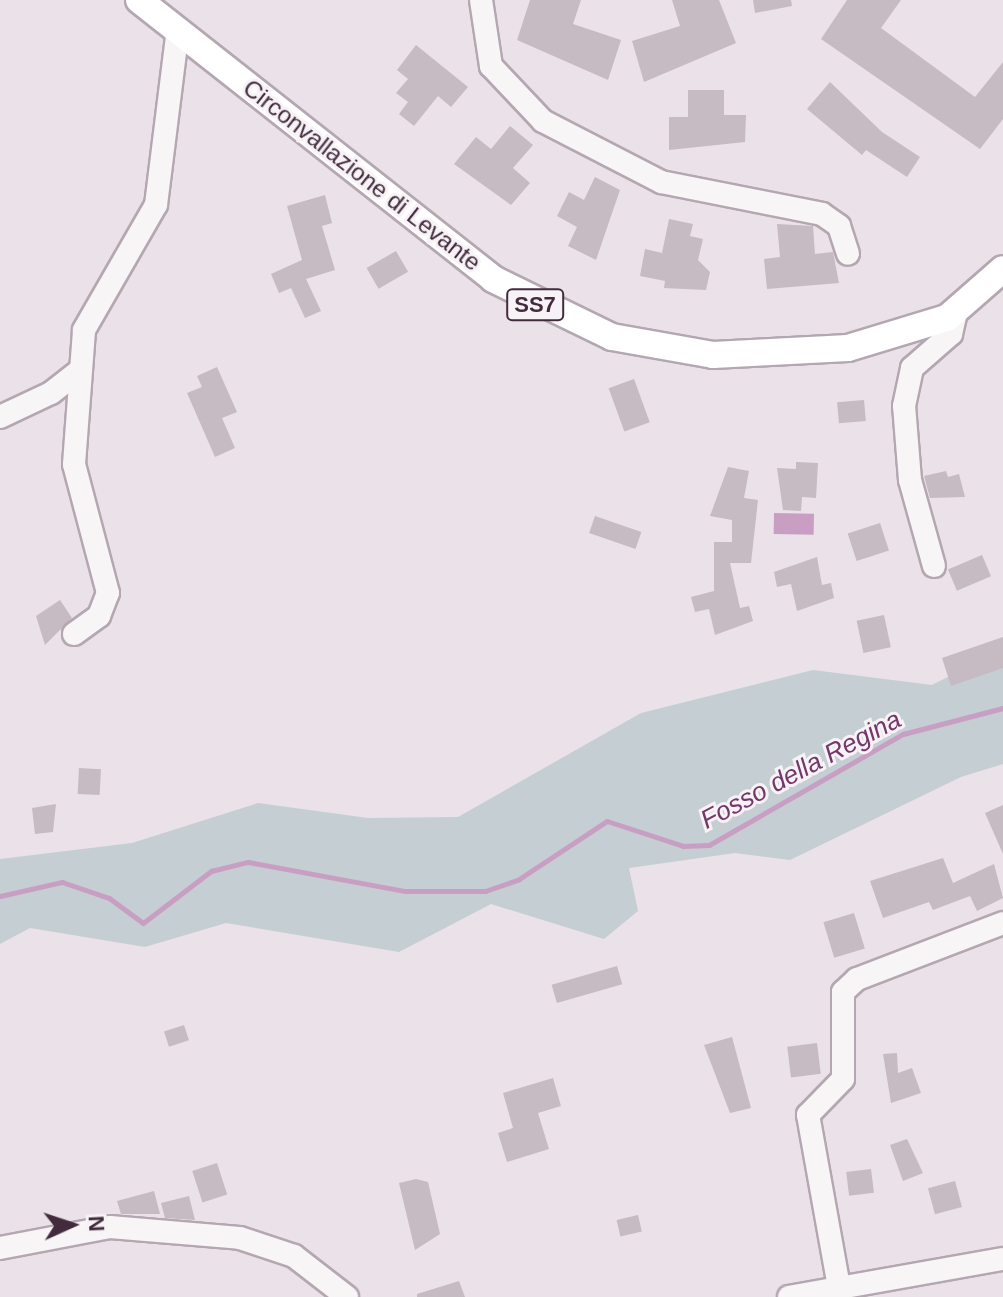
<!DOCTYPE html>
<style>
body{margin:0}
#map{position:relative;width:1003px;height:1297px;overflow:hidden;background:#eae2e8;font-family:Helvetica,sans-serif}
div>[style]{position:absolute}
.green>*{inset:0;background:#c4ced3}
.water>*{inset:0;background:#c89fc3;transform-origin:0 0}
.stream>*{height:5px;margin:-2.5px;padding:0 2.5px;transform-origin:2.5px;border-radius:2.5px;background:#c89fc3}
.building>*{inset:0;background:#c6bac3;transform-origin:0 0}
.roads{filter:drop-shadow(2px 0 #b4a7b1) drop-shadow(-2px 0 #b4a7b1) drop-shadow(0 2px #b4a7b1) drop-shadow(0 -2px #b4a7b1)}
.minor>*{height:22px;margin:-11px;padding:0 11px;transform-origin:11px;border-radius:11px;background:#f8f5f7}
.major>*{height:26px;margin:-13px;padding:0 13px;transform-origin:13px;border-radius:13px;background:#fff}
span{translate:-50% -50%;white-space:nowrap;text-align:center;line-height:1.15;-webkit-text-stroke:6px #f7f2f6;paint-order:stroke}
.shield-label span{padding:2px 6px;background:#f7f2f6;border:2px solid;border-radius:6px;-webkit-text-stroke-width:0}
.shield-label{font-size:22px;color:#412b3c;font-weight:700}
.street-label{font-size:24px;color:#412b3c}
.water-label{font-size:26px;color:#733769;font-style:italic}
.north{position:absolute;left:32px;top:1185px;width:80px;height:80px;-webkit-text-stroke:6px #f7f2f6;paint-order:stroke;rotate:87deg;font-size:22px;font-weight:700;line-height:32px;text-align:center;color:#412b3c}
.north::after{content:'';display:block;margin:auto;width:28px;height:36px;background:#412b3c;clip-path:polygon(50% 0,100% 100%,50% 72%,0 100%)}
</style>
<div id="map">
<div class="green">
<div style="clip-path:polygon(1003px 649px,1003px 764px,961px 777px,790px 860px,735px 853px,629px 868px,638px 911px,604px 939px,491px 904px,399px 952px,226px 923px,145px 947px,30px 928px,0 944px,0 859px,132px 843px,258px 803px,368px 818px,458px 817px,641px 713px,813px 670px,932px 685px)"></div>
</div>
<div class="water">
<div style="left:774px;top:513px;width:40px;height:21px;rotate:1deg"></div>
</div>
<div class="stream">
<div style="left:0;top:896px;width:64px;rotate:-12.7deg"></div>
<div style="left:62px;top:882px;width:50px;rotate:18.8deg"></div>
<div style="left:109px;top:898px;width:42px;rotate:36.3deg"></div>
<div style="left:143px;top:923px;width:86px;rotate:-37.4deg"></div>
<div style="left:211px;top:871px;width:38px;rotate:-14deg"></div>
<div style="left:248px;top:862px;width:160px;rotate:10.5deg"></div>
<div style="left:405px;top:891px;width:80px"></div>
<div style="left:485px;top:891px;width:36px;rotate:-19deg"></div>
<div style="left:519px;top:879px;width:105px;rotate:-33.4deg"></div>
<div style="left:607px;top:821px;width:80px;rotate:18.2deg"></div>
<div style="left:683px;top:846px;width:26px;rotate:-2deg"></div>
<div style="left:709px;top:845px;width:224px;rotate:-29.8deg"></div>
<div style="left:903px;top:734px;width:103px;rotate:-14.6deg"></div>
</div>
<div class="building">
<div style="clip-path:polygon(530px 0,581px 0,573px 24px,621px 40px,608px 80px,517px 40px)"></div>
<div style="clip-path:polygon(672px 0,719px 0,736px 43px,644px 82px,632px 41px,680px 26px)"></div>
<div style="clip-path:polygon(753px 0,791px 0,792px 6px,755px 13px)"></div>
<div style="clip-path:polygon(847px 0,901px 0,881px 28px,975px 97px,1003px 62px,1003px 119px,980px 149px,821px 39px)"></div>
<div style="clip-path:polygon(416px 45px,468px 87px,451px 107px,438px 96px,414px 126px,399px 114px,408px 102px,396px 93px,408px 79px,397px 70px)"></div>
<div style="clip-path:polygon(830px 82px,882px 132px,920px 157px,907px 177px,866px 150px,862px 155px,807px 109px)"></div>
<div style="clip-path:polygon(688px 90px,724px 90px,724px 115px,746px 115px,745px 142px,669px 150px,669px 117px,688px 117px)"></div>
<div style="clip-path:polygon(510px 126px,533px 145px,513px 168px,530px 183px,511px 205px,454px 164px,476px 137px,491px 149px)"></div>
<div style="clip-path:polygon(595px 177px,620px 190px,596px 260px,568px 246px,577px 227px,557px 216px,569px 192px,584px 200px)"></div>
<div style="clip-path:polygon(325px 195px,332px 223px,322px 226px,335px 270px,306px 279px,321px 311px,305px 318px,291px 288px,279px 293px,271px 274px,302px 260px,287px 206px)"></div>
<div style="clip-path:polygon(669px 219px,693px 224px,690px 236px,703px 239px,698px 260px,710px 272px,706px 290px,664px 288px,665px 281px,640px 276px,645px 249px,662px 253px)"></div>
<div style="clip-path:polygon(777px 224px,813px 226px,815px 254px,833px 252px,839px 283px,767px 289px,764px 259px,780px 257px)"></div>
<div style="left:396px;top:251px;width:24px;height:34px;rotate:60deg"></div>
<div style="clip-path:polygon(217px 367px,237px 412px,222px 418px,235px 448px,215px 457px,187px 393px,202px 387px,197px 376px)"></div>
<div style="left:634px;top:379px;width:46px;height:27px;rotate:70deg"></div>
<div style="left:864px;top:400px;width:21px;height:27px;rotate:85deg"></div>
<div style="clip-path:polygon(796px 462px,818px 463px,816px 498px,802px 497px,801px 511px,783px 510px,777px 468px,796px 469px)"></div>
<div style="clip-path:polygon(728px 467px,749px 471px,744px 498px,758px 500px,751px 563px,730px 563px,740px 608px,749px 606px,753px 621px,715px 635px,709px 609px,695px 612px,691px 597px,714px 591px,714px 542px,732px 542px,732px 520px,710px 516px)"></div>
<div style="clip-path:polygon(946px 471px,948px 477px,959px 474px,965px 497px,930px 498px,924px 476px)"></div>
<div style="left:595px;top:516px;width:49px;height:18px;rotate:19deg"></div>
<div style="left:880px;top:523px;width:29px;height:34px;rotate:72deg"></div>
<div style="left:982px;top:555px;width:23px;height:37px;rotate:67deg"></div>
<div style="clip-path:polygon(817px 557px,822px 585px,831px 583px,834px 598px,797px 611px,791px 584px,777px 587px,774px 572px)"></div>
<div style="clip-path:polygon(60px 600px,72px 618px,45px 645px,36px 616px)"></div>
<div style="left:884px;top:615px;width:33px;height:28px;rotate:78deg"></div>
<div style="clip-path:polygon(1003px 637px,1003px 668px,951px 686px,942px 658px)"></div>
<div style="left:79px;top:768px;width:22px;height:26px;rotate:3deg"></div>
<div style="clip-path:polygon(56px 804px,53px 832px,35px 834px,32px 808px)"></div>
<div style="clip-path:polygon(1003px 805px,1003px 854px,985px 813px)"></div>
<div style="clip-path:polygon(943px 858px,953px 883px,994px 864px,1003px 898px,977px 911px,970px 896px,933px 910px,929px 902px,883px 918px,870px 881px)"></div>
<div style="left:854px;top:913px;width:37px;height:32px;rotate:73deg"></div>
<div style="left:617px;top:966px;width:19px;height:68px;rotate:74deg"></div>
<div style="left:184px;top:1025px;width:16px;height:21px;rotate:72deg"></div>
<div style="clip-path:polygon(732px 1037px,751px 1108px,730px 1113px,704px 1045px)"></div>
<div style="left:817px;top:1043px;width:31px;height:30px;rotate:83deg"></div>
<div style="clip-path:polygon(897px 1053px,898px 1073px,912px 1068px,921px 1093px,891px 1103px,883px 1054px)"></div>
<div style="clip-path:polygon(553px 1078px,561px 1106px,538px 1113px,549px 1149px,507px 1162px,498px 1133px,513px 1128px,503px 1093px)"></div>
<div style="clip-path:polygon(907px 1139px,923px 1173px,903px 1181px,890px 1145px)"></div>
<div style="left:217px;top:1163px;width:33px;height:26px;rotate:72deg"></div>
<div style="left:871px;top:1169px;width:24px;height:25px;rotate:83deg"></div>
<div style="clip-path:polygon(416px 1179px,428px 1182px,440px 1234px,415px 1250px,399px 1183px)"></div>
<div style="left:955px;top:1181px;width:27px;height:28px;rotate:75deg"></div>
<div style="clip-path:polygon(154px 1191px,160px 1214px,121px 1214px,117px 1201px)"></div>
<div style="clip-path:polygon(189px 1196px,195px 1220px,165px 1218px,161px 1203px)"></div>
<div style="left:638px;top:1215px;width:17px;height:22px;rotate:77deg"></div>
<div style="clip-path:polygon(459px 1281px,465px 1297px,417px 1297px,417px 1294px)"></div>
</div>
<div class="roads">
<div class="minor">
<div style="left:481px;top:0;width:67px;rotate:81.4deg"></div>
<div style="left:491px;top:66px;width:76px;rotate:46.6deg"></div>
<div style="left:543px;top:121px;width:133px;rotate:27.3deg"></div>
<div style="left:661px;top:182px;width:164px;rotate:11.2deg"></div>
<div style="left:822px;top:214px;width:21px;rotate:35deg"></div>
<div style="left:839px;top:226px;width:29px;rotate:72deg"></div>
<div style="left:0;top:417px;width:56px;rotate:-25.2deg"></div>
<div style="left:51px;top:393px;width:37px;rotate:-38deg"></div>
<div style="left:934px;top:566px;width:89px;rotate:-105.6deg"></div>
<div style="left:910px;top:480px;width:74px;rotate:-94.6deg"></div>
<div style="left:904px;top:406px;width:39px;rotate:-78deg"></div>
<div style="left:912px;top:368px;width:52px;rotate:-41.1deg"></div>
<div style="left:951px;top:334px;width:22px;rotate:-77deg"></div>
<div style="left:74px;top:634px;width:31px;rotate:-36deg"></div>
<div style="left:99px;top:616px;width:25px;rotate:-69deg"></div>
<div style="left:108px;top:593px;width:133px;rotate:-104.8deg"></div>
<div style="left:74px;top:464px;width:134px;rotate:-85.7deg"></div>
<div style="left:84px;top:330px;width:144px;rotate:-60.1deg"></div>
<div style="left:156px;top:205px;width:177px;rotate:-82.9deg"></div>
<div style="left:0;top:1248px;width:112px;rotate:-10.8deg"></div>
<div style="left:110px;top:1227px;width:130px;rotate:4.8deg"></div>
<div style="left:240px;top:1238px;width:57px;rotate:18.4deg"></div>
<div style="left:294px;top:1256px;width:67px;rotate:37.7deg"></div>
<div style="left:839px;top:1287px;width:175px;rotate:-100.2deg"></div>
<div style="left:808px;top:1115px;width:50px;rotate:-45.8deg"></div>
<div style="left:843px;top:1079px;width:87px;rotate:-90deg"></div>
<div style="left:843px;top:992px;width:19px;rotate:-43deg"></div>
<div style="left:857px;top:979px;width:156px;rotate:-21deg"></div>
<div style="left:789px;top:1297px;width:217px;rotate:-10.1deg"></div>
</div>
<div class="major">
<div style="left:139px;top:0;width:451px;rotate:38.2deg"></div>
<div style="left:493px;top:279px;width:132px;rotate:26deg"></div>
<div style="left:612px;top:337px;width:103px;rotate:10.1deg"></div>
<div style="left:713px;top:355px;width:135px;rotate:-3deg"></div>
<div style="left:848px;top:348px;width:103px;rotate:-16.9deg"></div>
<div style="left:947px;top:318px;width:74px;rotate:-41.2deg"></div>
</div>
</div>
<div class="shield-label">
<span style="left:535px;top:305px">SS7</span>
</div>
<div class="street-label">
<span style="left:362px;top:175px;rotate:38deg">Circonvallazione di Levante</span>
</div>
<div class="water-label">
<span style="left:801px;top:770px;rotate:-28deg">Fosso della Regina</span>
</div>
<div class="north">N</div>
</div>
